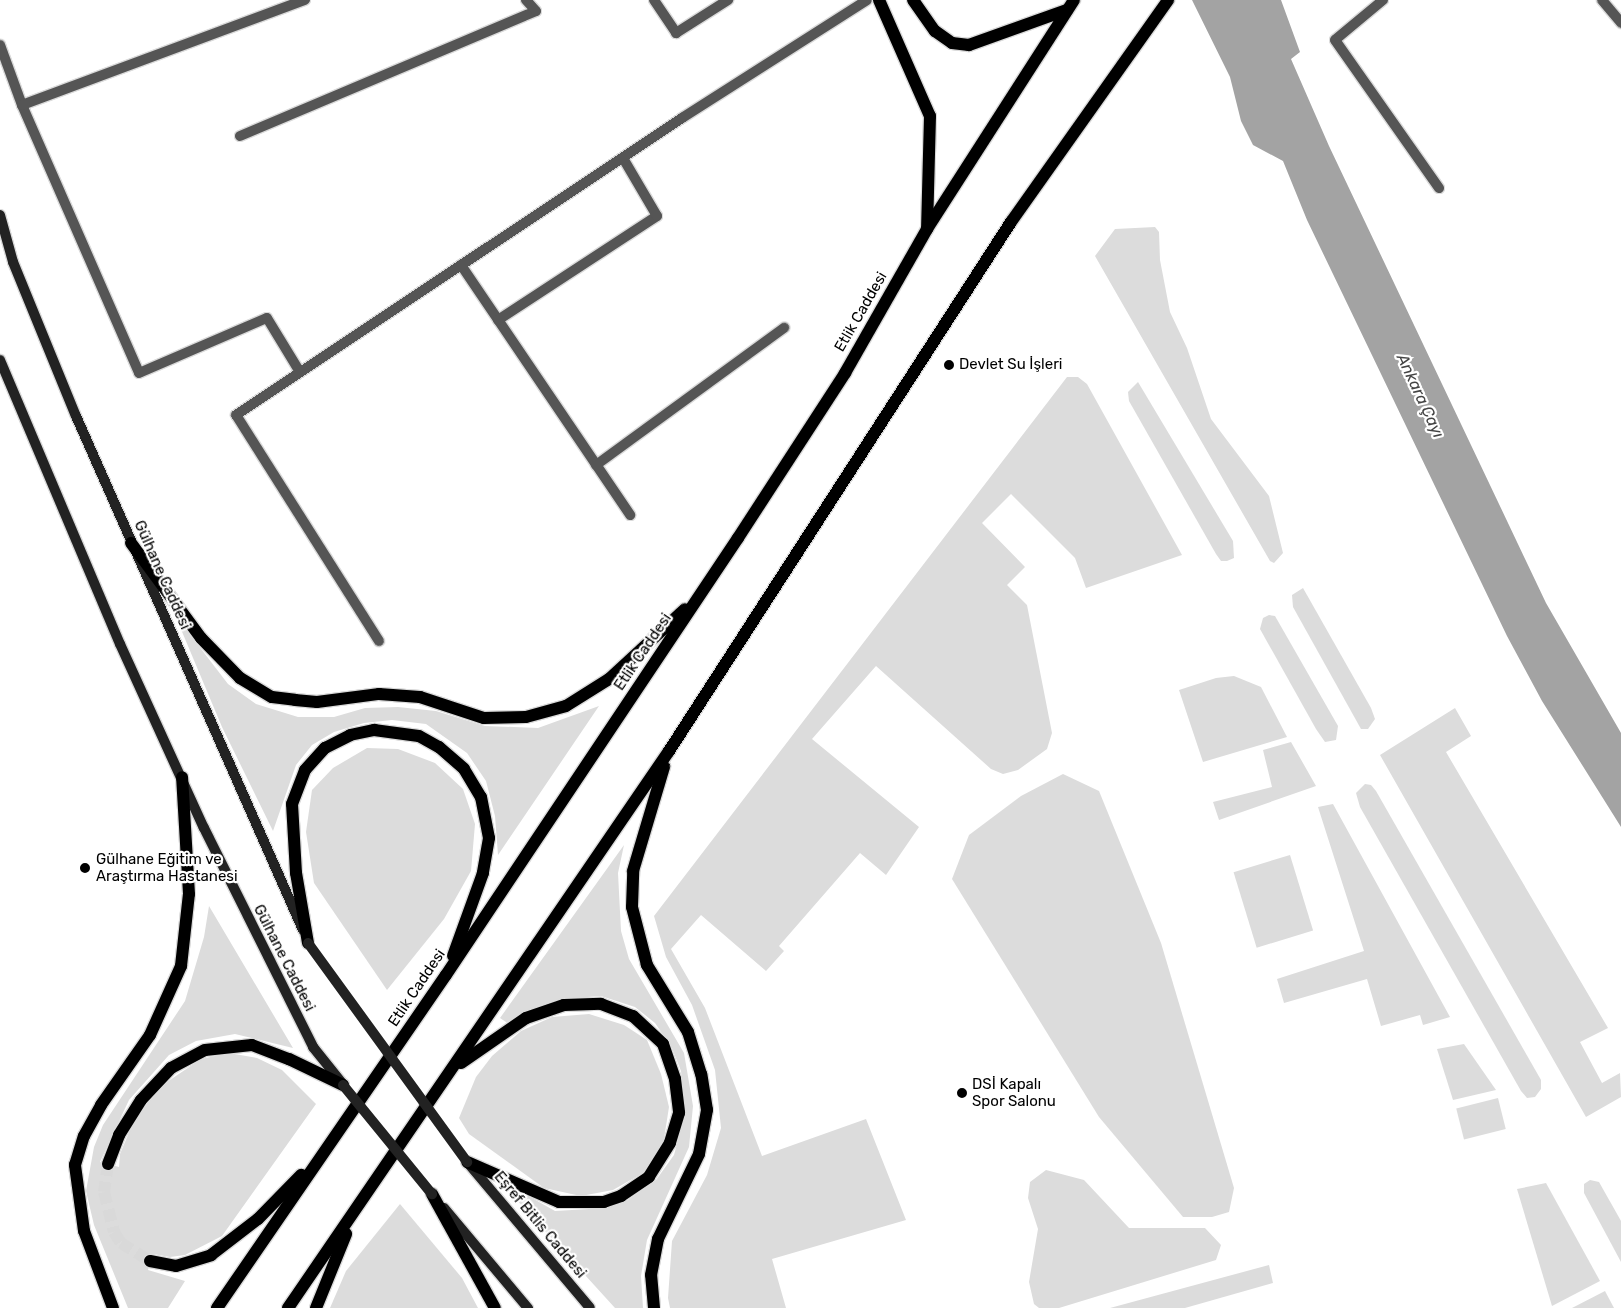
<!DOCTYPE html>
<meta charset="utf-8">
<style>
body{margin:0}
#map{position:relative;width:1621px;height:1308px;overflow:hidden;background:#fff;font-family:Rubik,sans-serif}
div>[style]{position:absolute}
.green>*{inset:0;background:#dcdcdc;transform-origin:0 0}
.water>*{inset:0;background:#a3a3a3}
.primary-tunnel>*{height:12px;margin-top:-6px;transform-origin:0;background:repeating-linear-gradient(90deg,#d9d9d9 0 12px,transparent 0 18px)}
.roads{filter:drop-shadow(1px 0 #dbdbdb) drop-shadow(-1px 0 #dbdbdb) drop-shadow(0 1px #dbdbdb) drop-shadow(0 -1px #dbdbdb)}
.street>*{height:10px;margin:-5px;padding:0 5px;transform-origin:5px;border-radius:5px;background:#555}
.secondary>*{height:10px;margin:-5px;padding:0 5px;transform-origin:5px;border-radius:5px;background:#222}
.primary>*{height:12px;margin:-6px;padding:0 6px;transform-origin:6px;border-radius:6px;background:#000}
.secondary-bridge>*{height:10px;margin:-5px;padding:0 5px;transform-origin:5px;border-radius:5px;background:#222}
.dots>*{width:14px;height:14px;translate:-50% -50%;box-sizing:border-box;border:2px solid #fff;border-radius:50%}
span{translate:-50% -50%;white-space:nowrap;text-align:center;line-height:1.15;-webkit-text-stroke:4.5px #fff;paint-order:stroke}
.street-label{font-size:15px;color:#000}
.poi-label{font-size:15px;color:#000}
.left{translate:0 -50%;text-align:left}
.water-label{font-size:16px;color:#444;font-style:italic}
</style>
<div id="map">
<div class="green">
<div style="clip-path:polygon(1155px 227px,1159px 232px,1160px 260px,1170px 312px,1187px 348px,1211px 419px,1269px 496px,1283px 553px,1274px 563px,1270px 561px,1095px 256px,1115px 229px)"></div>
<div style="clip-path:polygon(1067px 377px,1078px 377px,1087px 384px,1182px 555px,1086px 588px,1075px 558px,1011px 494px,982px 523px,1025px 567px,1007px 585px,1027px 605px,1052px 733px,1047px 749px,1018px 770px,1003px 774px,991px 769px,876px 666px,812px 739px,919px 827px,886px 875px,860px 853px,779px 946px,784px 951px,766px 971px,701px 915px,671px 949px,705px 1008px,762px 1156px,866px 1119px,906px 1220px,772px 1259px,786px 1308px,670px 1308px,668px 1298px,672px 1241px,707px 1175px,721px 1128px,715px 1070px,692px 1005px,666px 957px,654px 916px)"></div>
<div style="clip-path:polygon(1138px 382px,1233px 541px,1234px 558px,1227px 561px,1221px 561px,1216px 554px,1129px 401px,1128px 392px)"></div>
<div style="clip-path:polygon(1303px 588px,1371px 708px,1375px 719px,1368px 729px,1361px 729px,1293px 607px,1292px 595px)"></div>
<div style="clip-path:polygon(175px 615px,228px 684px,256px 704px,298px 717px,334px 717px,365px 708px,398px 707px,436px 711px,485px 726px,538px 728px,599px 706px,498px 855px,495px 816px,486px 781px,467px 753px,426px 724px,392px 720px,364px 723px,334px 732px,312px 745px,296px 765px,273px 831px,222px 727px)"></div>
<div style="clip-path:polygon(1269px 615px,1275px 616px,1338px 726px,1336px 740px,1325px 742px,1316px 729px,1260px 629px,1263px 618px)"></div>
<div style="clip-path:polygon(1234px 676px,1261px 687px,1287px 737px,1203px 762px,1179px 690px,1216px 678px)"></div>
<div style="clip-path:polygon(1455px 708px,1471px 736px,1446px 752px,1608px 1028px,1580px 1042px,1602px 1083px,1620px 1073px,1621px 1097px,1586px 1117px,1380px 755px)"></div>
<div style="clip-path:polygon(1291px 742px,1316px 786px,1219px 820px,1213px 802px,1272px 787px,1263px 750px)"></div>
<div style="clip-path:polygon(367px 748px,398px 749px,435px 763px,463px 789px,475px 824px,471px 871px,444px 919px,387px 990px,314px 883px,306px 832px,312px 790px,333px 768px)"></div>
<div style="clip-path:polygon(1063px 774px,1099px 791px,1161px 943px,1234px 1188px,1229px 1212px,1212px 1217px,1183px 1217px,1099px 1117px,952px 879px,969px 835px,1021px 796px)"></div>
<div style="clip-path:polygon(1365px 784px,1371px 785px,1376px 791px,1541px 1080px,1541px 1089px,1535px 1097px,1527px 1098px,1521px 1091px,1360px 807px,1356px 793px)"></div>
<div style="clip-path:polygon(1333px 804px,1450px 1017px,1423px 1025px,1420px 1015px,1381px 1026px,1367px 979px,1284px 1003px,1277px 979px,1364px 951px,1318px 807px)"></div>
<div style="clip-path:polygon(624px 845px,618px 873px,621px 931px,629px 959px,684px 1053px,693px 1106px,689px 1147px,647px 1240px,641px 1276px,643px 1308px,615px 1308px,515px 1198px,518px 1190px,555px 1211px,606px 1208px,628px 1200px,656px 1180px,674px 1155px,685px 1114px,681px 1071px,672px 1048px,655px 1023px,635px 1007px,601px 996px,561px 999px,529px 1011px,509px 1024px,500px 1018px)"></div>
<div style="left:1290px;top:855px;width:79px;height:59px;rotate:73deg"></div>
<div style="clip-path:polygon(209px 906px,293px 1048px,235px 1034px,196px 1041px,169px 1055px,129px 1100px,100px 1162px,119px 1167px,120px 1154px,130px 1130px,147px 1101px,167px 1082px,201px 1059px,229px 1053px,257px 1058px,282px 1070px,316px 1104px,222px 1236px,185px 1255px,170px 1257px,153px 1254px,148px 1270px,185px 1281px,168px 1308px,128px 1308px,94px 1225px,86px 1191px,94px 1147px,103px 1125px,185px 1001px,204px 937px)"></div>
<div style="clip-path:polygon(589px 1014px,624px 1025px,647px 1040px,661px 1074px,669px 1107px,663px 1145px,650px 1169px,613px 1190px,581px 1196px,544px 1188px,469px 1134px,459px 1118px,476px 1077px,492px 1056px,521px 1031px,552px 1017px)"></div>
<div style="clip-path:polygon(1464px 1044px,1496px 1090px,1453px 1100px,1437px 1049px)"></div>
<div style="left:1498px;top:1098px;width:32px;height:43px;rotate:76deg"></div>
<div style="clip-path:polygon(1046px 1170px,1084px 1180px,1129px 1228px,1205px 1228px,1221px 1245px,1216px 1260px,1059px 1308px,1039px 1308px,1034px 1304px,1029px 1282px,1038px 1229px,1028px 1198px,1030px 1182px)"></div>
<div style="clip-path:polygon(1590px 1180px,1599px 1182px,1621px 1221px,1621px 1262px,1584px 1193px,1584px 1184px)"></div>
<div style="clip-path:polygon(1546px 1183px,1600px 1281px,1552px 1306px,1517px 1189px)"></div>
<div style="clip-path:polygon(400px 1204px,462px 1278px,478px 1308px,330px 1308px,346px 1271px)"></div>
<div style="clip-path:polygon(1269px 1265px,1273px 1283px,1185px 1308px,1110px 1308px)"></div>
<div style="clip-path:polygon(1605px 1291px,1614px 1308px,1572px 1308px)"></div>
</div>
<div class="water">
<div style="clip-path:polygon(1192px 0,1281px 0,1300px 52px,1291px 59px,1329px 146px,1546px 603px,1621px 733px,1621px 827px,1542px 701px,1507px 636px,1307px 220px,1283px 161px,1253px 145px,1241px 121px,1230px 77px)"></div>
</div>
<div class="primary-tunnel">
<div style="left:108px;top:1164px;width:28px;rotate:98deg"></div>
<div style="left:104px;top:1192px;width:41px;rotate:76deg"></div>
<div style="left:114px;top:1232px;width:13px;rotate:58deg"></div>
<div style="left:121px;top:1243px;width:34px;rotate:32deg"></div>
</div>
<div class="roads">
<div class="street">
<div style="left:654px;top:0;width:40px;rotate:56deg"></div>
<div style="left:676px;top:33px;width:62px;rotate:-32.4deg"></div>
<div style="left:1383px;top:0;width:62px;rotate:140.2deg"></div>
<div style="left:1335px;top:40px;width:181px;rotate:54.9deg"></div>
<div style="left:1602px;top:0;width:30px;rotate:50deg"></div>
<div style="left:0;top:45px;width:64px;rotate:69.9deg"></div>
<div style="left:22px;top:105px;width:292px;rotate:66.4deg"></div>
<div style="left:139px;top:373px;width:139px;rotate:-23.3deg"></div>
<div style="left:267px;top:318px;width:63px;rotate:58.6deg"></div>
<div style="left:22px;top:105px;width:302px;rotate:-20.4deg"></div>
<div style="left:240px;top:136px;width:321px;rotate:-22.9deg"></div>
<div style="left:536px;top:11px;width:15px;rotate:-132deg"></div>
<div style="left:461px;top:265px;width:302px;rotate:55.9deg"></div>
<div style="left:498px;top:320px;width:190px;rotate:-33.2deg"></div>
<div style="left:657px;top:216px;width:67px;rotate:-120.4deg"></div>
<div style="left:596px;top:465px;width:233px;rotate:-36.1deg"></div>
<div style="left:379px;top:641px;width:267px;rotate:-122.3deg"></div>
<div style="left:236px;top:415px;width:536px;rotate:-33.66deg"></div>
<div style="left:682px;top:118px;width:219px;rotate:-32.5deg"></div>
</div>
<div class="secondary">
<div style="left:0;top:215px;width:49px;rotate:74.5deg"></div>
<div style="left:13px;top:262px;width:166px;rotate:67.8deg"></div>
<div style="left:76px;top:416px;width:562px;rotate:66.17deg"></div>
<div style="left:0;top:360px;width:308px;rotate:67.1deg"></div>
<div style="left:120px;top:644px;width:202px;rotate:65.5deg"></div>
<div style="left:204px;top:828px;width:245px;rotate:63.5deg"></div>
<div style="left:313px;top:1047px;width:46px;rotate:51.1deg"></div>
<div style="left:468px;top:1163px;width:189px;rotate:49.9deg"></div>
<div style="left:444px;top:1208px;width:131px;rotate:50deg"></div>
</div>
<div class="primary">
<div style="left:879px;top:0;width:127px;rotate:66.3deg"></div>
<div style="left:930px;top:116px;width:113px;rotate:91.5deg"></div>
<div style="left:913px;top:0;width:38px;rotate:55deg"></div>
<div style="left:935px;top:31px;width:21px;rotate:35deg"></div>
<div style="left:952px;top:43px;width:17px;rotate:7deg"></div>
<div style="left:969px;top:45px;width:104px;rotate:-19.7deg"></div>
<div style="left:131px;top:543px;width:118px;rotate:53.6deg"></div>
<div style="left:201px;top:638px;width:56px;rotate:45.7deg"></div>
<div style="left:240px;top:678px;width:37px;rotate:31deg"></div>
<div style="left:272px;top:697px;width:23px;rotate:7deg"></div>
<div style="left:295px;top:700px;width:22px;rotate:5deg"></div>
<div style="left:317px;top:702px;width:63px;rotate:-7.4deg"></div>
<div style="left:379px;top:694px;width:41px;rotate:4.2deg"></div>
<div style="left:420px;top:697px;width:67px;rotate:18.2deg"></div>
<div style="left:484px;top:718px;width:42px;rotate:-1.4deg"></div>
<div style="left:526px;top:717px;width:41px;rotate:-15.4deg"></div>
<div style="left:566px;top:706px;width:51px;rotate:-32.1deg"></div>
<div style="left:609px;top:679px;width:103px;rotate:-42.6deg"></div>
<div style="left:308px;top:943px;width:71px;rotate:-99.7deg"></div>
<div style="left:296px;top:873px;width:69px;rotate:-93.3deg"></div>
<div style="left:292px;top:804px;width:36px;rotate:-69deg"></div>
<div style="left:305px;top:770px;width:30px;rotate:-48deg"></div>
<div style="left:325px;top:748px;width:28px;rotate:-27deg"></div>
<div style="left:350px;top:735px;width:25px;rotate:-12deg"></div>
<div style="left:374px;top:730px;width:45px;rotate:7.6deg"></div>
<div style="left:419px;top:736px;width:23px;rotate:29deg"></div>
<div style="left:439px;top:747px;width:33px;rotate:41deg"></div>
<div style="left:464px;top:769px;width:33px;rotate:59deg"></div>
<div style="left:481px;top:797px;width:42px;rotate:79deg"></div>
<div style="left:489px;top:838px;width:36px;rotate:100deg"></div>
<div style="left:483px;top:873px;width:88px;rotate:109.9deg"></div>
<div style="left:461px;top:1063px;width:79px;rotate:-34.7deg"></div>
<div style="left:526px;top:1018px;width:40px;rotate:-18.9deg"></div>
<div style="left:564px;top:1005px;width:37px;rotate:-2deg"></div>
<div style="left:601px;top:1004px;width:34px;rotate:21deg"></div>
<div style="left:633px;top:1016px;width:41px;rotate:43deg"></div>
<div style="left:663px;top:1044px;width:37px;rotate:71deg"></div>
<div style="left:675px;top:1079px;width:34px;rotate:83deg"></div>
<div style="left:679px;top:1113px;width:31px;rotate:107deg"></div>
<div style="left:670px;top:1143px;width:40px;rotate:122deg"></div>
<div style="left:649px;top:1177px;width:34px;rotate:146deg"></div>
<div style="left:621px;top:1196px;width:18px;rotate:161deg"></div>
<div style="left:604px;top:1202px;width:45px;rotate:180deg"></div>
<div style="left:559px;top:1202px;width:100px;rotate:-156.5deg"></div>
<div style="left:108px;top:1164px;width:31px;rotate:-69deg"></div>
<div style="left:119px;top:1135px;width:41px;rotate:-57.8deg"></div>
<div style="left:141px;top:1100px;width:44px;rotate:-46.8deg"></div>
<div style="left:171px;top:1068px;width:38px;rotate:-28deg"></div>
<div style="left:205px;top:1050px;width:47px;rotate:-6.1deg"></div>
<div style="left:252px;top:1045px;width:40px;rotate:21deg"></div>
<div style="left:289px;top:1059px;width:60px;rotate:25.7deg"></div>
<div style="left:432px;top:1194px;width:130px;rotate:61.1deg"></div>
<div style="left:150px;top:1261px;width:26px;rotate:11deg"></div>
<div style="left:176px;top:1266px;width:37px;rotate:-17deg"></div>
<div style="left:211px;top:1255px;width:59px;rotate:-37.5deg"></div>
<div style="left:258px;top:1219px;width:62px;rotate:-45.7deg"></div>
<div style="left:113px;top:1308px;width:82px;rotate:-110.6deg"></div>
<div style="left:84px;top:1231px;width:67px;rotate:-97.8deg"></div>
<div style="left:75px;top:1165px;width:30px;rotate:-73deg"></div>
<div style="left:84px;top:1136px;width:35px;rotate:-61deg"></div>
<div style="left:101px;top:1105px;width:85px;rotate:-55deg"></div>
<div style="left:150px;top:1035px;width:76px;rotate:-65.8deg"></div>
<div style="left:181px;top:966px;width:72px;rotate:-83.7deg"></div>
<div style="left:189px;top:894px;width:117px;rotate:-93.4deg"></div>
<div style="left:217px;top:1308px;width:404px;rotate:-55.5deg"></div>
<div style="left:446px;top:975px;width:526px;rotate:-56.25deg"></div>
<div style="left:738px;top:538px;width:197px;rotate:-57deg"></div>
<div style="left:845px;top:373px;width:166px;rotate:-60.3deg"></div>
<div style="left:927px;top:229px;width:272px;rotate:-57.3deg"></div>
<div style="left:288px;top:1308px;width:675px;rotate:-55.63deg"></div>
<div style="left:669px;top:751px;width:630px;rotate:-57.12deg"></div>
<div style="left:1011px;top:222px;width:272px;rotate:-54.7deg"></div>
<div style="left:316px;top:1308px;width:80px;rotate:-67.9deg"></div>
<div style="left:654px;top:1308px;width:33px;rotate:-95deg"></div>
<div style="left:651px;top:1275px;width:37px;rotate:-79deg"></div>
<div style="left:658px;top:1239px;width:94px;rotate:-64.2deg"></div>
<div style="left:699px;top:1154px;width:45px;rotate:-79.7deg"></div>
<div style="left:707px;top:1110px;width:36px;rotate:-99deg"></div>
<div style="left:701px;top:1074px;width:44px;rotate:-107.2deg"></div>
<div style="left:688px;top:1032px;width:79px;rotate:-121.5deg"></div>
<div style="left:647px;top:965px;width:60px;rotate:-104.5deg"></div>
<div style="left:632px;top:907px;width:36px;rotate:-88deg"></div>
<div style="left:633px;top:871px;width:109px;rotate:-73.4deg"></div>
</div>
</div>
<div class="secondary-bridge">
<div style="left:308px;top:943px;width:271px;rotate:54deg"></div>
<div style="left:343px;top:1085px;width:141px;rotate:50.8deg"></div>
</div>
<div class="dots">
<div style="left:949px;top:365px;background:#000"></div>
<div style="left:85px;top:868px;background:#000"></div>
<div style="left:962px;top:1093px;background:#000"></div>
</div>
<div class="street-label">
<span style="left:861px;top:312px;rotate:-60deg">Etlik Caddesi</span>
<span style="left:162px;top:575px;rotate:66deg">Gülhane Caddesi</span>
<span style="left:643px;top:652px;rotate:-56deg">Etlik Caddesi</span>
<span style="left:284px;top:958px;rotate:63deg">Gülhane Caddesi</span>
<span style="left:417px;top:988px;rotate:-56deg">Etlik Caddesi</span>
<span style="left:540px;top:1225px;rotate:50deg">Eşref Bitlis Caddesi</span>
</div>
<div class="poi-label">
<span class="left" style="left:959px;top:365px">Devlet Su İşleri</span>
<span class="left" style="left:96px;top:868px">Gülhane Eğitim ve<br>Araştırma Hastanesi</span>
<span class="left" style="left:972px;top:1093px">DSİ Kapalı<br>Spor Salonu</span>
</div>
<div class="water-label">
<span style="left:1420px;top:396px;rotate:65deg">Ankara Çayı</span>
</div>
</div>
